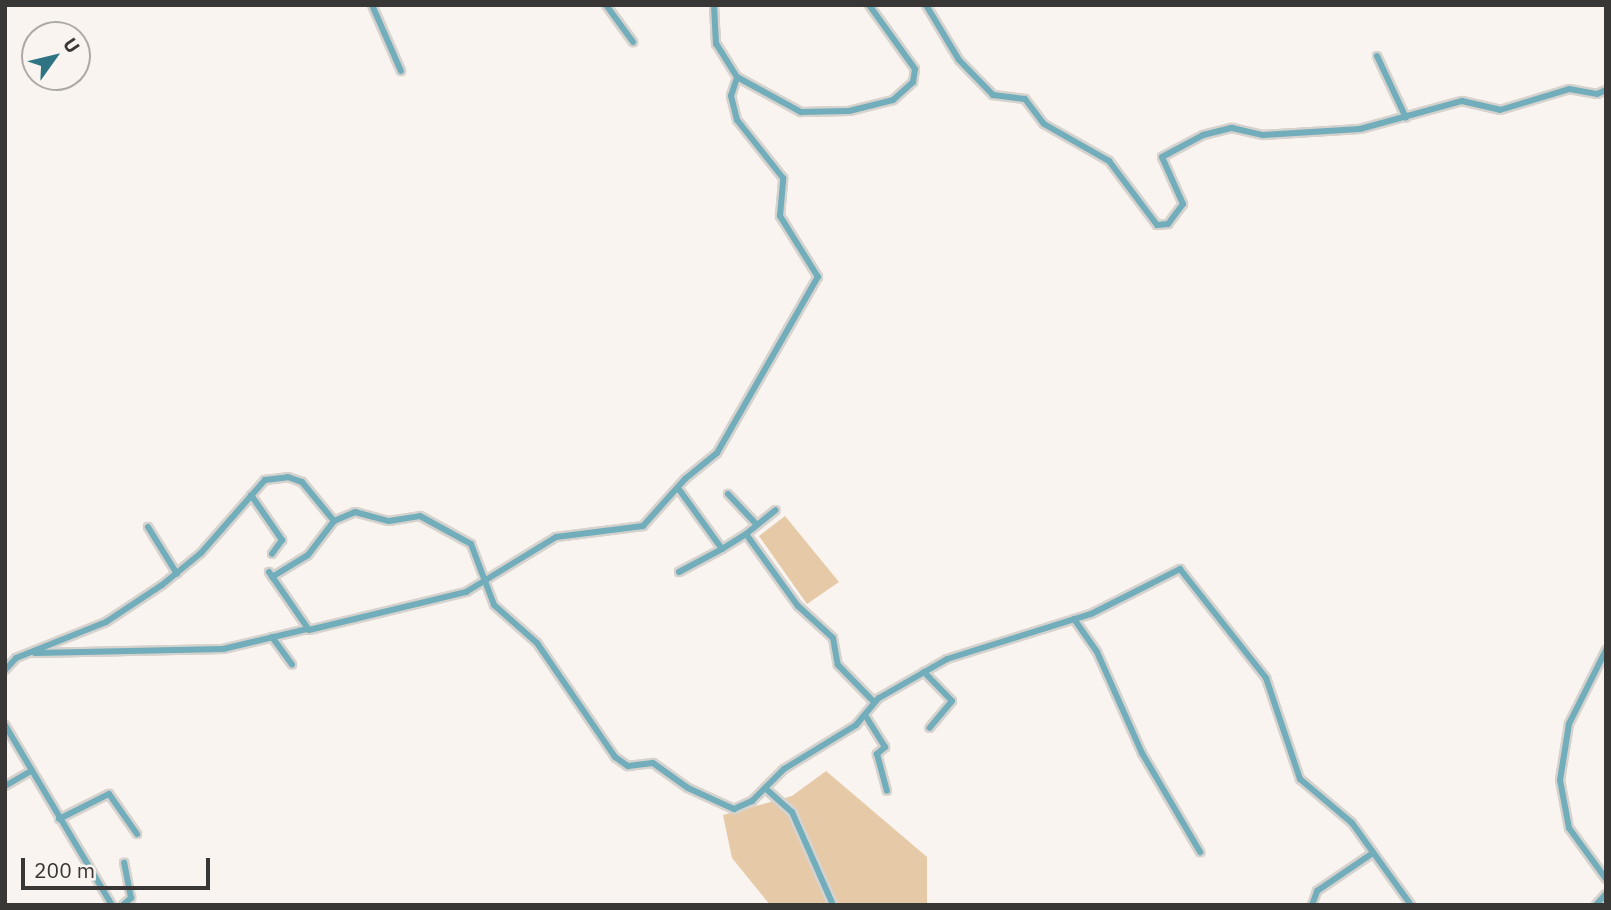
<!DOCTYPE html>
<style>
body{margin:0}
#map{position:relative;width:1611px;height:910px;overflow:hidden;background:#f9f4ef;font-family:"IBM Plex Sans",sans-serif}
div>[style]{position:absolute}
.green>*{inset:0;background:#e6caa8}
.roads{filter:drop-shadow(2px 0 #d6d2ce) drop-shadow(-2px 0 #d6d2ce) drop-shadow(0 2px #d6d2ce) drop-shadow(0 -2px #d6d2ce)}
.minor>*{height:6px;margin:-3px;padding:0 3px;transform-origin:3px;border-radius:3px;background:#71adba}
span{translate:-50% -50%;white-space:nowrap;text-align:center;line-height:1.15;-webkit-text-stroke:7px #f9f4ef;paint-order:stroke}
.frame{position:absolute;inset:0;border:7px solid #393735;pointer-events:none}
.north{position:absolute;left:21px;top:21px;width:70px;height:70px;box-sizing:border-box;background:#f9f4ef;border:2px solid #aca8a5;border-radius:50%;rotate:56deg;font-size:19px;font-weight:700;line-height:28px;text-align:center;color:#393735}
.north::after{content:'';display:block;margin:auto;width:24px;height:32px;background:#2e7482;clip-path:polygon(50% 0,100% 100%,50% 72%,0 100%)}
.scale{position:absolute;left:21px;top:858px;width:189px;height:32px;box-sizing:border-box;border:4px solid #393735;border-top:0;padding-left:9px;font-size:21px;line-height:24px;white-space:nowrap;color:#393735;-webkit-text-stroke:5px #f9f4ef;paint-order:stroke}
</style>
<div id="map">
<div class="green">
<div style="clip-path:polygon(785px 516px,839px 582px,807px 604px,759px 536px)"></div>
<div style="clip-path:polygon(826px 771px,927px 857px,927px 905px,770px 905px,732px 858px,723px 815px,792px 796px)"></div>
</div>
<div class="roads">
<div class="minor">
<div style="left:372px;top:5px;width:72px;rotate:66.3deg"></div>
<div style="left:606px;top:5px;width:46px;rotate:53.9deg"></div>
<div style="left:926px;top:5px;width:64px;rotate:59deg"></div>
<div style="left:959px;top:60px;width:49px;rotate:45.8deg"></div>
<div style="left:993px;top:95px;width:32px;rotate:7deg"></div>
<div style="left:1025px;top:99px;width:31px;rotate:53deg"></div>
<div style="left:1044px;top:124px;width:75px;rotate:29.6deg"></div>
<div style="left:1109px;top:161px;width:80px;rotate:53.1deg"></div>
<div style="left:1157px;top:225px;width:11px;rotate:-5deg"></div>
<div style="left:1168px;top:224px;width:25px;rotate:-53deg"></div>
<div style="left:1183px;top:204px;width:51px;rotate:-114.1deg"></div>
<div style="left:1162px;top:157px;width:47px;rotate:-28.2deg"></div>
<div style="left:1203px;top:135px;width:30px;rotate:-14deg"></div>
<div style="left:1232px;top:128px;width:32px;rotate:13deg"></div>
<div style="left:1263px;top:135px;width:97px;rotate:-3.5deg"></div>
<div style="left:1360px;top:129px;width:106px;rotate:-15.4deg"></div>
<div style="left:1462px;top:101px;width:39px;rotate:13deg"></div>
<div style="left:1500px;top:110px;width:72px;rotate:-16.9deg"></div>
<div style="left:1569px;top:89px;width:28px;rotate:10deg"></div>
<div style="left:1597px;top:94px;width:10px;rotate:-24deg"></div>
<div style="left:1377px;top:56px;width:68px;rotate:64.9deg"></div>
<div style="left:737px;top:77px;width:73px;rotate:28.7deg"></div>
<div style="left:801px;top:112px;width:48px;rotate:-1.2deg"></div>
<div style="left:849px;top:111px;width:45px;rotate:-14deg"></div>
<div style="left:893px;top:100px;width:27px;rotate:-42deg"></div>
<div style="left:913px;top:82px;width:13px;rotate:-81deg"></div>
<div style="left:915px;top:69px;width:79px;rotate:-125.7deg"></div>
<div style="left:678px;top:488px;width:75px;rotate:54.2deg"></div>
<div style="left:722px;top:549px;width:28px;rotate:-32deg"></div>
<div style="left:746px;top:534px;width:89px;rotate:54.2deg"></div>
<div style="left:798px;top:606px;width:47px;rotate:42.4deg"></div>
<div style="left:833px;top:638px;width:27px;rotate:80deg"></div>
<div style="left:838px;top:665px;width:52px;rotate:45.8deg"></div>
<div style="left:728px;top:494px;width:42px;rotate:46.9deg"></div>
<div style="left:251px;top:495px;width:55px;rotate:55.4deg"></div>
<div style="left:282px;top:540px;width:17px;rotate:126deg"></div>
<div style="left:148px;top:527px;width:55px;rotate:58.3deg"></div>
<div style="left:746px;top:534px;width:38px;rotate:-39deg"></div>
<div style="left:269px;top:572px;width:70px;rotate:55.4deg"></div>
<div style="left:309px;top:630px;width:162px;rotate:-13.6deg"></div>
<div style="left:466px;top:592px;width:105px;rotate:-31.4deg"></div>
<div style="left:556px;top:537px;width:88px;rotate:-7.2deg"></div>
<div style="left:643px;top:526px;width:63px;rotate:-48.2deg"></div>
<div style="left:685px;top:479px;width:41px;rotate:-39.1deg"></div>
<div style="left:717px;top:453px;width:203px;rotate:-60.2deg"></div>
<div style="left:818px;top:277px;width:72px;rotate:-121.9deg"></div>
<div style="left:780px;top:216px;width:38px;rotate:-85deg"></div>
<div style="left:783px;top:178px;width:74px;rotate:-128.4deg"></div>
<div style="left:737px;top:120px;width:25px;rotate:-104deg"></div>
<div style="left:731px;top:96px;width:20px;rotate:-72deg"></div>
<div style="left:737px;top:77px;width:39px;rotate:-122deg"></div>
<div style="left:716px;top:44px;width:39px;rotate:-93deg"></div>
<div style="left:679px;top:572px;width:49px;rotate:-28.1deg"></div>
<div style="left:272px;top:577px;width:42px;rotate:-31.4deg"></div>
<div style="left:308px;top:555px;width:43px;rotate:-52.6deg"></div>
<div style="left:1074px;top:619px;width:40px;rotate:55.1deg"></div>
<div style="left:1097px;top:652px;width:111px;rotate:66deg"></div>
<div style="left:1142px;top:753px;width:115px;rotate:59.6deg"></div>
<div style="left:272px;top:637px;width:34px;rotate:54deg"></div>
<div style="left:1606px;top:650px;width:83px;rotate:116.6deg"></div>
<div style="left:1569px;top:724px;width:57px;rotate:99.1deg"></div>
<div style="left:1560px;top:780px;width:49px;rotate:79.4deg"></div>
<div style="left:1569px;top:828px;width:63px;rotate:54deg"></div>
<div style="left:35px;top:653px;width:188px;rotate:-1.2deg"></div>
<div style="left:223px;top:649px;width:86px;rotate:-13.4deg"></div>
<div style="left:5px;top:670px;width:16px;rotate:-47deg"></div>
<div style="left:16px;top:658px;width:97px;rotate:-21.8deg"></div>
<div style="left:106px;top:622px;width:67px;rotate:-33.5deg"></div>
<div style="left:162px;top:585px;width:50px;rotate:-39.4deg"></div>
<div style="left:201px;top:553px;width:97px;rotate:-48.8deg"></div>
<div style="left:265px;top:480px;width:23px;rotate:-7deg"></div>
<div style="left:288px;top:477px;width:15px;rotate:20deg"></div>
<div style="left:302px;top:482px;width:50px;rotate:50.6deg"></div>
<div style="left:334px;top:521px;width:23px;rotate:-23deg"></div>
<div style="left:355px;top:512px;width:35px;rotate:15deg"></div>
<div style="left:389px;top:521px;width:31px;rotate:-9deg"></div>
<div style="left:420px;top:516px;width:58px;rotate:28.8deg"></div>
<div style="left:471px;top:544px;width:65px;rotate:69.3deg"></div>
<div style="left:494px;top:605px;width:57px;rotate:41.5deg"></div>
<div style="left:537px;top:643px;width:138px;rotate:55.6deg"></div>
<div style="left:615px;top:757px;width:16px;rotate:35deg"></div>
<div style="left:628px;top:766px;width:25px;rotate:-7deg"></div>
<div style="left:653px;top:763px;width:43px;rotate:35.5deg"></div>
<div style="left:688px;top:788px;width:51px;rotate:24.5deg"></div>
<div style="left:734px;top:809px;width:20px;rotate:-24deg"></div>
<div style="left:752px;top:801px;width:45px;rotate:-45deg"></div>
<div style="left:784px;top:769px;width:84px;rotate:-31.4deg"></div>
<div style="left:856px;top:725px;width:35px;rotate:-50deg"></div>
<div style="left:879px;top:698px;width:78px;rotate:-29.8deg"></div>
<div style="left:947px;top:659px;width:151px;rotate:-17.4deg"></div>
<div style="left:1091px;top:614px;width:100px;rotate:-26.8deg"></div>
<div style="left:1180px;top:569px;width:139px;rotate:51.7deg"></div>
<div style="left:1266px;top:678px;width:107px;rotate:71.4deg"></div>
<div style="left:1300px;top:779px;width:68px;rotate:40.2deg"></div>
<div style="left:1352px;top:823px;width:101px;rotate:54.3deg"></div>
<div style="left:924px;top:672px;width:40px;rotate:46deg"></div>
<div style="left:952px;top:701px;width:35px;rotate:130deg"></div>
<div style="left:865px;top:715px;width:38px;rotate:58deg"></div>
<div style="left:885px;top:747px;width:11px;rotate:139deg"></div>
<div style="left:877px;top:754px;width:38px;rotate:75deg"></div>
<div style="left:5px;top:725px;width:209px;rotate:59.3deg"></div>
<div style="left:5px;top:786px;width:30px;rotate:-30deg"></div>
<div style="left:765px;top:788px;width:36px;rotate:42deg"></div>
<div style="left:792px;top:812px;width:102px;rotate:66.2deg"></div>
<div style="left:59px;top:819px;width:56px;rotate:-26.6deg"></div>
<div style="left:109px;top:794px;width:49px;rotate:55deg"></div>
<div style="left:123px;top:905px;width:11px;rotate:-41deg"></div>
<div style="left:131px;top:898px;width:36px;rotate:-101deg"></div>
<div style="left:1312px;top:905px;width:15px;rotate:-70deg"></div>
<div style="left:1317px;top:891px;width:68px;rotate:-34.2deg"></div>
<div style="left:1596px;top:905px;width:15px;rotate:-48deg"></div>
</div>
</div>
<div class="frame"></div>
<div class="north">U</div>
<div class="scale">200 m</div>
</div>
